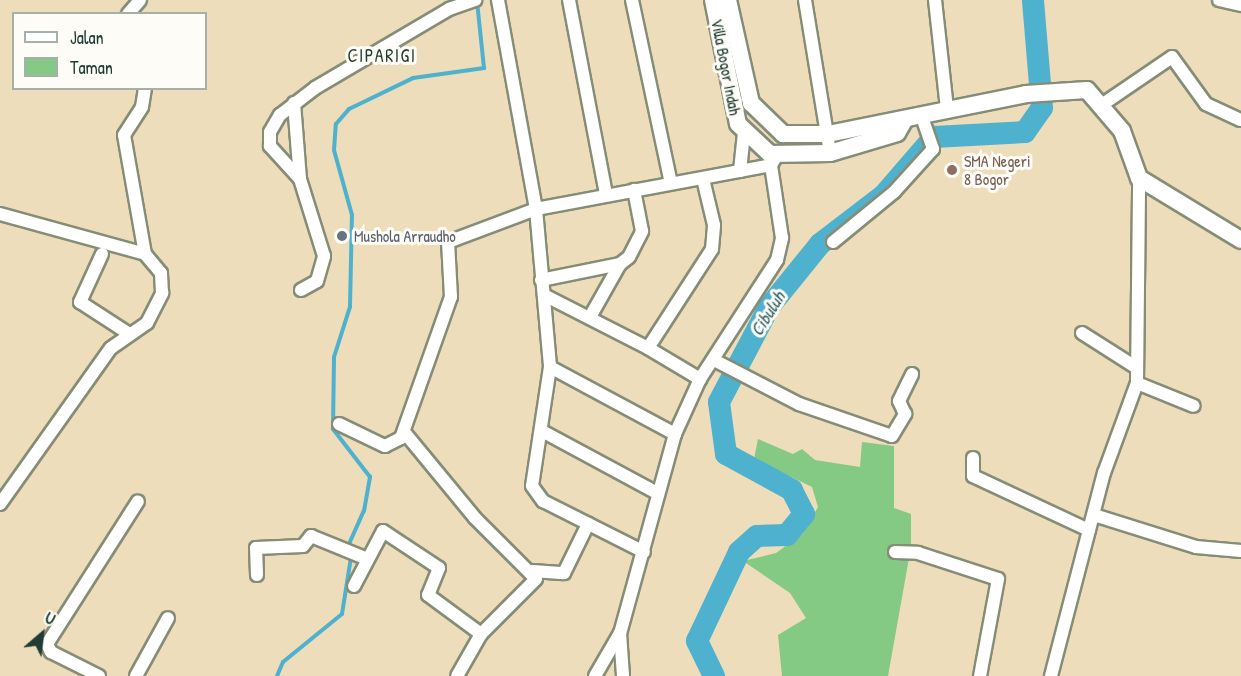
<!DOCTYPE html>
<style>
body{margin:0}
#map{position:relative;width:1241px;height:676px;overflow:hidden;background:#eeddba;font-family:"Patrick Hand",sans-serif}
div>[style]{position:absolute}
.green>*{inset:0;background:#84ca85}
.stream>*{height:4px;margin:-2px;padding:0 2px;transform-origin:2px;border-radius:2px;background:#4eb1cd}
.river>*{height:22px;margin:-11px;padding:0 11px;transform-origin:11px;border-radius:11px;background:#4eb1cd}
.roads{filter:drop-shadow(2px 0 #868d77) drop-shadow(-2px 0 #868d77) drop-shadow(0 2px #868d77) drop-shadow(0 -2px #868d77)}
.street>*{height:12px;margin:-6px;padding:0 6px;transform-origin:6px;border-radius:6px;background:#fff}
.secondary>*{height:16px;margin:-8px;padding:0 8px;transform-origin:8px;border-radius:8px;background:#fff}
.dots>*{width:16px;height:16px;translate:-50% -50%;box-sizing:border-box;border:3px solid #fdfcf7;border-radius:50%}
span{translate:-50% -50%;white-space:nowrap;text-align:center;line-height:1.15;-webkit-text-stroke:6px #fdfcf7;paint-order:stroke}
.street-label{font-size:16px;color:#1f3d34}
.education-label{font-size:16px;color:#785e54}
.left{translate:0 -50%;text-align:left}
.worship-label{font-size:16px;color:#5b616d}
.neighbourhood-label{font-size:18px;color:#1f3d34;letter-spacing:1.5px}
.water-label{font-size:18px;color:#2d6062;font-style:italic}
.legend{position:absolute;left:12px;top:12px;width:195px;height:78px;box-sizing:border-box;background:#fdfcf7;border:2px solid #a4b0a9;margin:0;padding:8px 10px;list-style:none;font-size:18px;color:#1f3d34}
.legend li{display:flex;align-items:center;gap:12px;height:30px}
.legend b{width:30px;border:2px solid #a4b0a9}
.north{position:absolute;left:12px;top:604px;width:60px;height:60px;-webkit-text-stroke:4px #fdfcf7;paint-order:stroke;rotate:28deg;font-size:16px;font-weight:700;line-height:24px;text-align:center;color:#1f3d34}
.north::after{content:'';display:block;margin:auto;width:21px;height:27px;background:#1f3d34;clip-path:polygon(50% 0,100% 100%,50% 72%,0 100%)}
</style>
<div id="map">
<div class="green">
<div style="clip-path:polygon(758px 439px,793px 454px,802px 449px,815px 460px,860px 467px,862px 442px,894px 446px,894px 508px,911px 514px,911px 547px,888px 676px,782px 676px,778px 635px,806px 618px,790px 593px,743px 561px,776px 553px,802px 534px,818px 507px,812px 487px,754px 459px)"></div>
</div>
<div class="stream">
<div style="left:349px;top:544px;width:36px;rotate:-66deg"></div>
<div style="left:364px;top:511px;width:35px;rotate:-80deg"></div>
<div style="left:370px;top:477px;width:61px;rotate:-127.6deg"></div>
<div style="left:333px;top:429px;width:72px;rotate:-89.2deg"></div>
<div style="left:334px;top:357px;width:52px;rotate:-72.3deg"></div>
<div style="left:350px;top:307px;width:92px;rotate:-88.8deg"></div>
<div style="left:352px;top:215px;width:67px;rotate:-105.5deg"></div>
<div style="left:334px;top:150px;width:26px;rotate:-86deg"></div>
<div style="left:336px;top:124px;width:20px;rotate:-49deg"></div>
<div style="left:349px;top:109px;width:71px;rotate:-25.8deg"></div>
<div style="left:413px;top:78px;width:72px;rotate:-8deg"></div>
<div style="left:484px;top:68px;width:67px;rotate:-96deg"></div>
<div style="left:277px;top:676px;width:15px;rotate:-67deg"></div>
<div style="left:283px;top:662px;width:76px;rotate:-39.1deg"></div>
<div style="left:342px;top:614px;width:58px;rotate:-81deg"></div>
</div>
<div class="river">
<div style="left:714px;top:676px;width:39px;rotate:-116deg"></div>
<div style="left:697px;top:641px;width:98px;rotate:-64.7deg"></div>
<div style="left:739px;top:552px;width:24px;rotate:-42deg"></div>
<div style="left:757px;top:536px;width:30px;rotate:-2deg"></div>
<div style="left:787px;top:535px;width:27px;rotate:-51deg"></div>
<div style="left:804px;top:514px;width:27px;rotate:-117deg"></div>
<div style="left:792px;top:490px;width:75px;rotate:-151.4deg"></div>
<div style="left:726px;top:454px;width:52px;rotate:-97.7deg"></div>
<div style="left:719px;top:402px;width:107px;rotate:-62.2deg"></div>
<div style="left:769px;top:307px;width:81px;rotate:-51deg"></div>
<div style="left:820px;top:244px;width:81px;rotate:-37.4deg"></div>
<div style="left:884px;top:195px;width:77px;rotate:-49.2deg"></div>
<div style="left:934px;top:137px;width:91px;rotate:-3.1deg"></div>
<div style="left:1025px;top:132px;width:29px;rotate:-55deg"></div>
<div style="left:1042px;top:108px;width:108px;rotate:-94.8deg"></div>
</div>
<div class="roads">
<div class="street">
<div style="left:498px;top:0;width:212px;rotate:79.7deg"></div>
<div style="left:536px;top:209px;width:239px;rotate:-10.6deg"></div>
<div style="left:771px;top:165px;width:9px;rotate:-58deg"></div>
<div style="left:569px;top:0;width:197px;rotate:79.2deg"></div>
<div style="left:632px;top:0;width:187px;rotate:78deg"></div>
<div style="left:805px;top:0;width:155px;rotate:80.7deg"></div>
<div style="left:935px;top:0;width:109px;rotate:83.7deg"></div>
<div style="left:1219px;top:0;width:23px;rotate:13deg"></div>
<div style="left:128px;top:14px;width:18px;rotate:-49deg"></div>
<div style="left:294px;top:103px;width:76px;rotate:85.5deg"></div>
<div style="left:1103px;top:104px;width:83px;rotate:-34.3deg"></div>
<div style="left:1172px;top:57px;width:58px;rotate:54.1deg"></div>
<div style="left:1206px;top:104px;width:38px;rotate:25deg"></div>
<div style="left:740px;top:171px;width:37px;rotate:-84deg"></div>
<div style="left:0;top:214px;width:150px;rotate:15.4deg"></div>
<div style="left:833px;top:242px;width:79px;rotate:-39.3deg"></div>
<div style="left:894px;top:192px;width:58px;rotate:-47.8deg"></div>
<div style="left:933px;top:149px;width:36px;rotate:-109deg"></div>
<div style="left:102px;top:254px;width:53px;rotate:114.6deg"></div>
<div style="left:80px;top:302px;width:57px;rotate:32.9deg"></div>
<div style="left:541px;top:280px;width:81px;rotate:-11.4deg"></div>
<div style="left:620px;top:264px;width:11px;rotate:-38deg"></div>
<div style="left:629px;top:257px;width:29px;rotate:-63deg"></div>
<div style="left:642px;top:231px;width:42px;rotate:-101deg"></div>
<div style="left:301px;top:290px;width:18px;rotate:-29deg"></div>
<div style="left:317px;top:281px;width:26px;rotate:-74deg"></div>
<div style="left:324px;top:256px;width:81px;rotate:-107.3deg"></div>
<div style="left:300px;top:179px;width:45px;rotate:-132.3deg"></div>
<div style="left:270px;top:146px;width:14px;rotate:-90deg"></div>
<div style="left:270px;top:132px;width:20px;rotate:-60deg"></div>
<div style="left:280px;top:115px;width:44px;rotate:-37.6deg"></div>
<div style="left:315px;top:88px;width:156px;rotate:-30.5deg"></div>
<div style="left:449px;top:9px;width:28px;rotate:-19deg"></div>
<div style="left:544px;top:295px;width:117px;rotate:27deg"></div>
<div style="left:648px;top:348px;width:118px;rotate:-57.1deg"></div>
<div style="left:712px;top:249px;width:24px;rotate:-85deg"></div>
<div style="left:714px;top:225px;width:47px;rotate:-103.4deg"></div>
<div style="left:590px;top:317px;width:61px;rotate:-60.5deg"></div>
<div style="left:1082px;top:333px;width:65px;rotate:32.5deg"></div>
<div style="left:648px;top:348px;width:61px;rotate:30.8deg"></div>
<div style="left:714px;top:360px;width:96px;rotate:27.4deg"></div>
<div style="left:799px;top:404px;width:98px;rotate:19deg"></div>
<div style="left:892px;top:436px;width:26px;rotate:-59deg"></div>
<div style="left:905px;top:414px;width:14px;rotate:-115deg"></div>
<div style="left:899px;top:401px;width:30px;rotate:-64deg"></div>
<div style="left:550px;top:367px;width:142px;rotate:28.2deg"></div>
<div style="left:675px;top:434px;width:206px;rotate:105.4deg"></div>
<div style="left:620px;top:633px;width:43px;rotate:86deg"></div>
<div style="left:1137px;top:383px;width:61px;rotate:22deg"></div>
<div style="left:339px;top:424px;width:51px;rotate:25.6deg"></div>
<div style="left:385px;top:446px;width:18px;rotate:-27deg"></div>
<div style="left:401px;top:438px;width:150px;rotate:-70.5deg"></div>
<div style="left:451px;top:297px;width:55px;rotate:-93.1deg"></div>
<div style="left:448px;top:242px;width:94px;rotate:-20.6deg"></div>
<div style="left:536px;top:209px;width:159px;rotate:84.9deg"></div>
<div style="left:550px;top:367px;width:120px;rotate:98.6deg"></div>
<div style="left:532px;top:486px;width:19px;rotate:54deg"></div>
<div style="left:543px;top:501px;width:113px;rotate:26.8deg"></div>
<div style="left:542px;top:431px;width:131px;rotate:28.3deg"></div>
<div style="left:405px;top:433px;width:110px;rotate:50.5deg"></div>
<div style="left:475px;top:518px;width:86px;rotate:45deg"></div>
<div style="left:536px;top:579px;width:78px;rotate:135deg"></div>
<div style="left:481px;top:634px;width:48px;rotate:119.7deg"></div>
<div style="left:675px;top:434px;width:60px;rotate:-65.6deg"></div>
<div style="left:700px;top:379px;width:142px;rotate:-57.1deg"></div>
<div style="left:777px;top:260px;width:23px;rotate:-77deg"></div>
<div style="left:782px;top:238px;width:74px;rotate:-98.6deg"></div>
<div style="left:973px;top:458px;width:18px;rotate:90deg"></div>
<div style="left:973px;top:476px;width:128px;rotate:25deg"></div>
<div style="left:0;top:504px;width:191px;rotate:-54.6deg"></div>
<div style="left:111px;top:348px;width:44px;rotate:-34.8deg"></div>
<div style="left:147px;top:323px;width:34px;rotate:-63deg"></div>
<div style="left:162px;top:293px;width:20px;rotate:-93deg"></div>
<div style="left:161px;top:273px;width:25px;rotate:-130deg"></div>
<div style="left:145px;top:254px;width:121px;rotate:-100deg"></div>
<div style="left:124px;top:135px;width:33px;rotate:-57deg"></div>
<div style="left:142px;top:107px;width:19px;rotate:-81deg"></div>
<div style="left:1094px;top:515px;width:107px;rotate:17.4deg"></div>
<div style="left:1196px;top:547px;width:45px;rotate:5.1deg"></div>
<div style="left:895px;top:552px;width:23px;rotate:2deg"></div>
<div style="left:918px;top:553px;width:84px;rotate:18deg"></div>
<div style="left:998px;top:579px;width:99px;rotate:100.5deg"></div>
<div style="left:533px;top:571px;width:31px;rotate:4deg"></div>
<div style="left:564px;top:573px;width:55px;rotate:-63.9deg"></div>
<div style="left:257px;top:575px;width:27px;rotate:-92deg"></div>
<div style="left:256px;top:548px;width:47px;rotate:-2.4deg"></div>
<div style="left:303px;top:546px;width:13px;rotate:-51deg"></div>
<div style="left:311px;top:536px;width:58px;rotate:22.2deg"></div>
<div style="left:354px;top:586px;width:62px;rotate:-62.2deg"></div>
<div style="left:383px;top:531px;width:67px;rotate:33.5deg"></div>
<div style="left:439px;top:568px;width:29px;rotate:112deg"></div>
<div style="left:428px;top:595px;width:66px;rotate:36.3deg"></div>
<div style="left:99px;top:676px;width:54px;rotate:-153.4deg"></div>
<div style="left:51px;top:652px;width:9px;rotate:-117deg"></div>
<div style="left:47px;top:644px;width:169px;rotate:-57.5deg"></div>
<div style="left:136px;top:676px;width:66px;rotate:-61.1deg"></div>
<div style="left:595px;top:676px;width:50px;rotate:-59.8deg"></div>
<div style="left:1051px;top:676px;width:210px;rotate:-75.4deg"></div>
<div style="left:1104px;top:473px;width:96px;rotate:-69.9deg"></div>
<div style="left:1137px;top:383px;width:205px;rotate:-89.4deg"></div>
</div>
<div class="secondary">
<div style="left:713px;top:0;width:126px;rotate:78.6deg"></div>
<div style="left:738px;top:124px;width:44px;rotate:43.2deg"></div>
<div style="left:770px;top:154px;width:60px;rotate:-1deg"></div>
<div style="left:830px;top:153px;width:70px;rotate:-16.6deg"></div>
<div style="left:897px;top:133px;width:16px;rotate:-60deg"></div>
<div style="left:728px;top:0;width:106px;rotate:77.4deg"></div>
<div style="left:751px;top:103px;width:45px;rotate:44.1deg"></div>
<div style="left:783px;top:134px;width:45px"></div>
<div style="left:828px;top:134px;width:202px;rotate:-11.4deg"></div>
<div style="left:1026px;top:94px;width:61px;rotate:-3.8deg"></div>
<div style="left:1087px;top:90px;width:54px;rotate:49.5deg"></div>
<div style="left:1122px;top:131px;width:50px;rotate:70.1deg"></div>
<div style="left:1139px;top:178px;width:119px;rotate:31.3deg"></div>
</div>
</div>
<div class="dots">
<div style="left:952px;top:170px;background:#8d6e63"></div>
<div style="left:342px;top:236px;background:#6b7280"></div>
</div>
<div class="street-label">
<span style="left:726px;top:67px;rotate:79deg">Villa Bogor Indah</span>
</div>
<div class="education-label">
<span class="left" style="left:964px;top:170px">SMA Negeri<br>8 Bogor</span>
</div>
<div class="worship-label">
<span class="left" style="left:354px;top:236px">Mushola Arraudho</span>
</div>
<div class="neighbourhood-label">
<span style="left:382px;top:56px">CIPARIGI</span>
</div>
<div class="water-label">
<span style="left:768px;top:314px;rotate:-58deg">Cibuluh</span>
</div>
<ul class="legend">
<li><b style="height:8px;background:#fff"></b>Jalan</li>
<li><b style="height:16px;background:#84ca85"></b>Taman</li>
</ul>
<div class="north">U</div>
</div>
